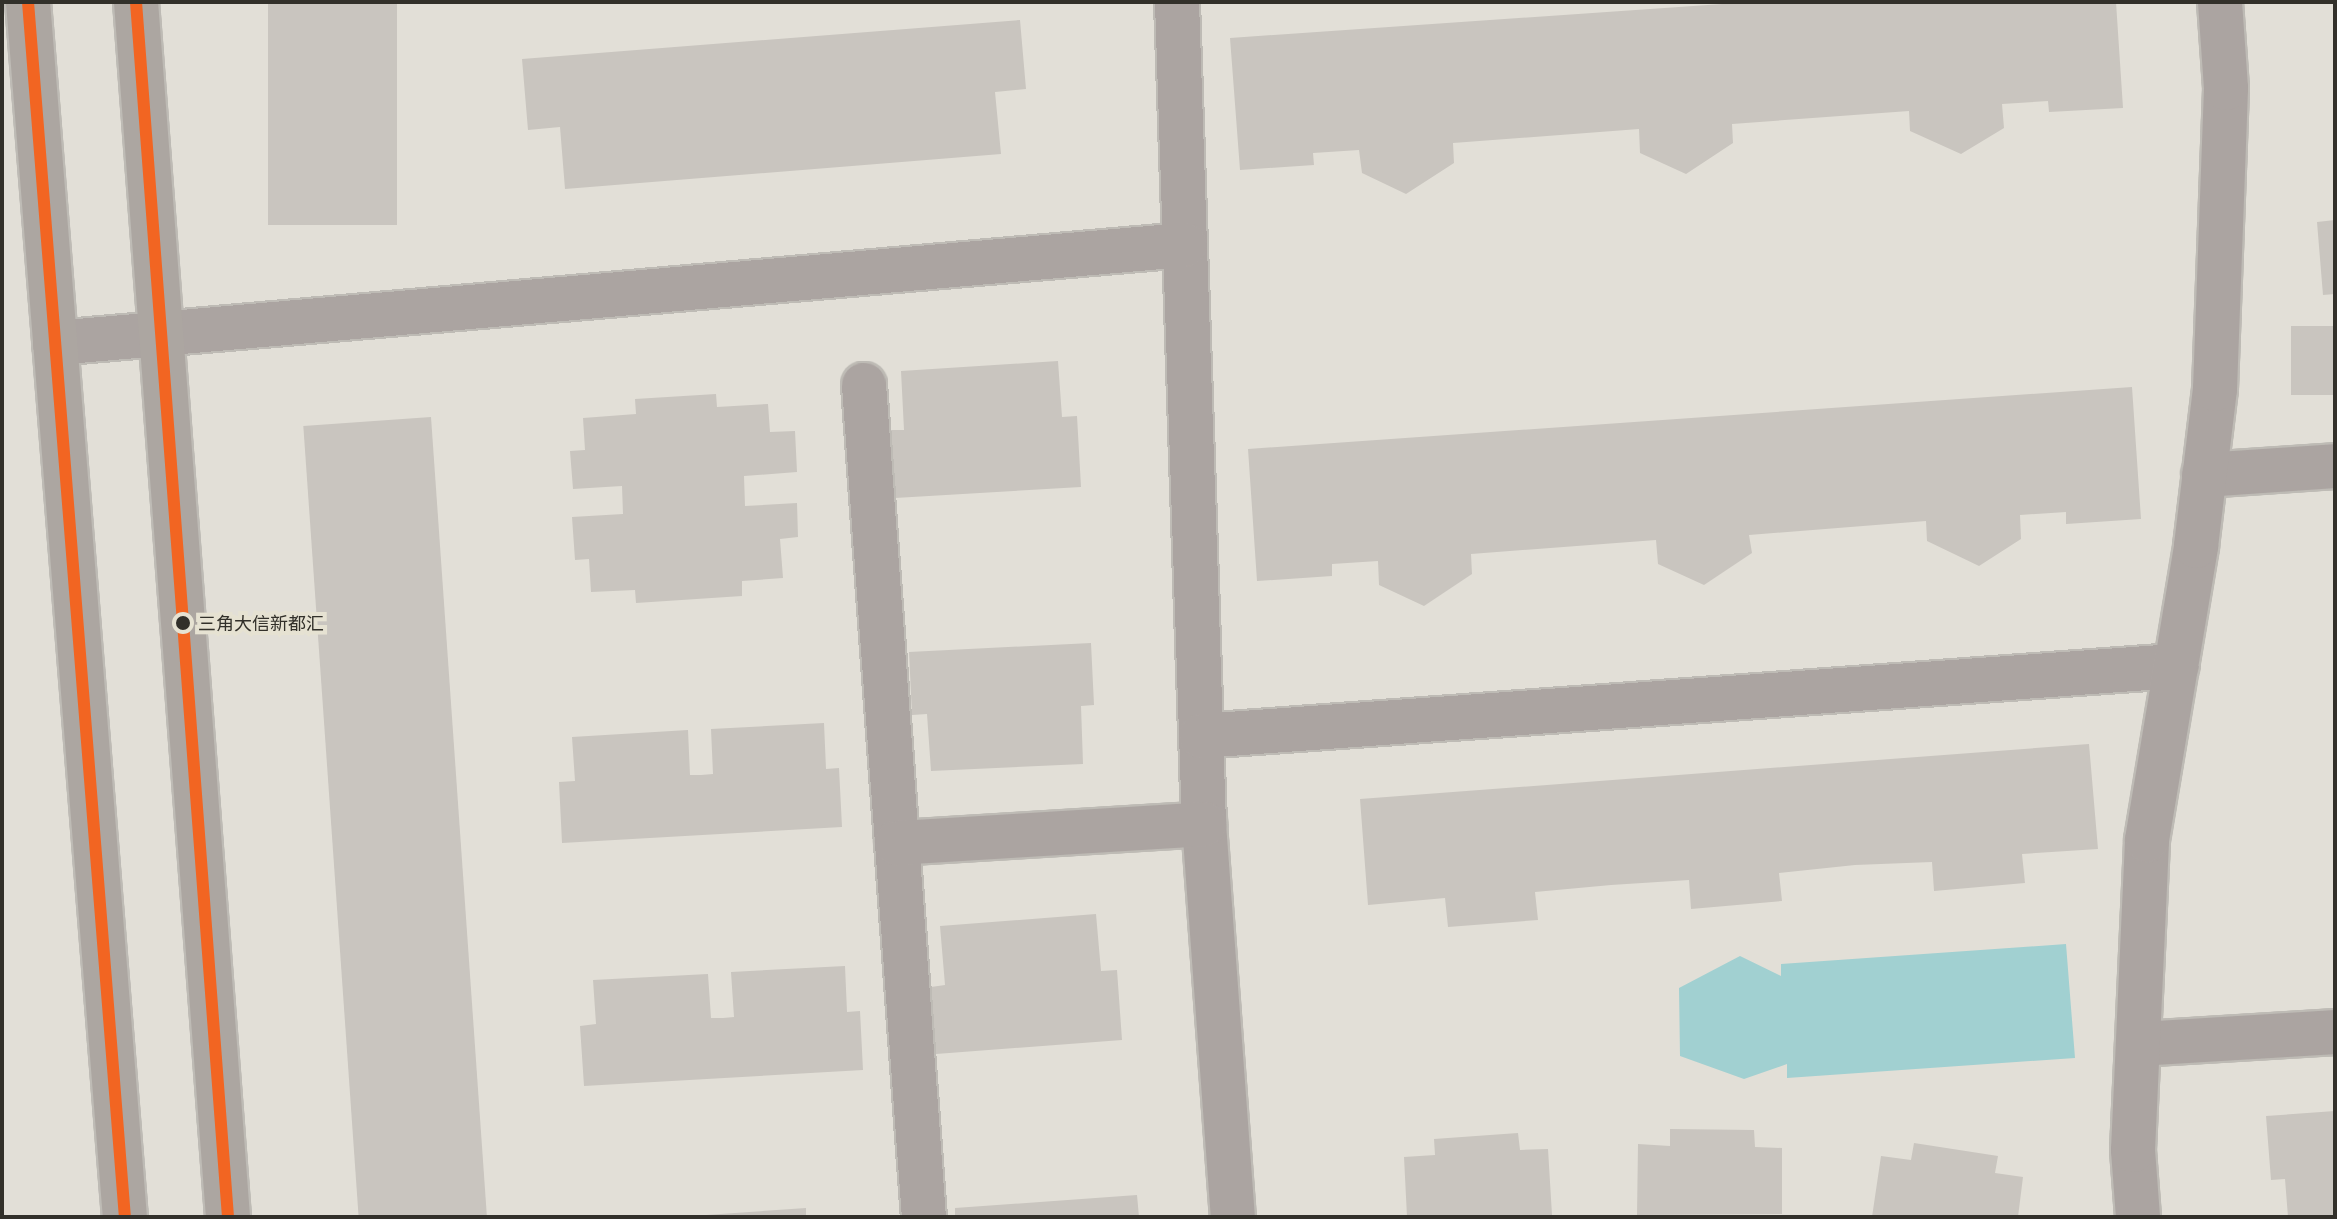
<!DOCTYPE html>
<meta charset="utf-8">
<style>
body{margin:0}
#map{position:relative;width:2337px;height:1219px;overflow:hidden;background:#e2dfd7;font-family:Lato,"Noto Sans SC",sans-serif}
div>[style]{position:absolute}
.water>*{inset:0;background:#a1d0d1}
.building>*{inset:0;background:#c9c5bf;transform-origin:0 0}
.roads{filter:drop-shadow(2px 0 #bebbb5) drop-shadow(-2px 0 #bebbb5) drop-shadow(0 2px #bebbb5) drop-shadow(0 -2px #bebbb5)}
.minor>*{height:44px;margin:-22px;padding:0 22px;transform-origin:22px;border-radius:22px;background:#aba4a1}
.major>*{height:44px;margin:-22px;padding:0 22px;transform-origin:22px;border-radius:22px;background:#aca6a1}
.bus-1>*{height:12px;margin:-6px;padding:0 6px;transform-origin:6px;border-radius:6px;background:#f26522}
.dots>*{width:22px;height:22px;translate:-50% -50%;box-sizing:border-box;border:4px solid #e6e2d2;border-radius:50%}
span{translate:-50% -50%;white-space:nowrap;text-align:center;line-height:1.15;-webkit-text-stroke:8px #e6e2d2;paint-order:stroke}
.bus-label{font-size:18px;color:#32302a}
.left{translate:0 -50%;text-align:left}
.frame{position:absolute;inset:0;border:4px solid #32302a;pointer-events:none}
</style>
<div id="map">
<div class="water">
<div style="clip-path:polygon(2066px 944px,2075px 1058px,1787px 1078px,1787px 1064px,1744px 1079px,1680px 1056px,1679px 988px,1740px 956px,1781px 976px,1781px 964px)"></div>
</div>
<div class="building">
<div style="left:268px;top:2px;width:129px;height:223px"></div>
<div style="clip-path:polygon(1751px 2px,2116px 2px,2123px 108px,2049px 112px,2048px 101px,2002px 104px,2004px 128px,1961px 154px,1910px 131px,1909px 111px,1732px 124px,1733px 143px,1686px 174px,1640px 153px,1639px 129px,1453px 143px,1454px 163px,1406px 194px,1362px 173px,1359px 150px,1313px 153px,1314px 165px,1240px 170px,1230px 38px)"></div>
<div style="clip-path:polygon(1020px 20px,1026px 89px,995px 92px,1001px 154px,565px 189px,560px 127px,528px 130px,522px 59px)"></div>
<div style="clip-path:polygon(2335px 220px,2335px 294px,2323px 295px,2317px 222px)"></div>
<div style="left:2335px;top:326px;width:69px;height:44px;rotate:90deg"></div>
<div style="clip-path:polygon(1058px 361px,1062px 417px,1077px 416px,1081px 487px,895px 498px,891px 430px,904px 430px,901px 371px)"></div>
<div style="clip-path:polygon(2132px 387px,2141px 519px,2066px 524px,2066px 512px,2020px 515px,2021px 539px,1979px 566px,1927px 541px,1926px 521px,1749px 535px,1752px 553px,1704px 585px,1658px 564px,1656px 540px,1471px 554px,1472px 574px,1424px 606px,1379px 585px,1378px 561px,1332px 564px,1332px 576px,1257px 581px,1248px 449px)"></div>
<div style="clip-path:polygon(716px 394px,717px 407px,768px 404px,770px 432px,795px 431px,797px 472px,744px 476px,745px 506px,797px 503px,798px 537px,780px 539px,783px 578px,742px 581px,742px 596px,636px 603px,635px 590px,591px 592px,589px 559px,575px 560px,572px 517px,623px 514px,622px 486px,573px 489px,570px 451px,585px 450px,583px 418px,636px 414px,635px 399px)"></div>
<div style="left:431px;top:417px;width:802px;height:128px;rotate:86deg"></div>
<div style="clip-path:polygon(1091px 643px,1094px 705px,1081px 706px,1083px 764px,931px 771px,927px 714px,912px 715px,909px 652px)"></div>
<div style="clip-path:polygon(824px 723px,826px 769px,839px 768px,842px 827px,562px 843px,559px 782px,575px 781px,572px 737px,688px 730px,690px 775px,701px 775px,713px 774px,711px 729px)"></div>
<div style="clip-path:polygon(2089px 744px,2098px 849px,2022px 854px,2025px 883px,1934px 891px,1932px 862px,1855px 865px,1779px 873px,1782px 901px,1691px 909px,1689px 880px,1611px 885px,1535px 892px,1538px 920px,1448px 927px,1445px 898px,1368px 905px,1360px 799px)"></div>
<div style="clip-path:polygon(1096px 914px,1101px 971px,1117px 970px,1122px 1040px,936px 1054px,931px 987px,945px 985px,940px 926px)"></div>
<div style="clip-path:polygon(845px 966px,847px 1012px,860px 1011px,863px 1070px,584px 1086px,580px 1026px,596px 1024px,593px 980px,708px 974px,711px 1018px,723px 1018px,734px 1017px,731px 972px)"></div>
<div style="clip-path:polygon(2335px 1111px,2335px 1217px,2288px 1217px,2285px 1179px,2271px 1180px,2266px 1116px)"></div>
<div style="clip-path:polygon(1670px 1129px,1754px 1130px,1755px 1147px,1782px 1148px,1782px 1214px,1637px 1215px,1638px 1144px,1670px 1146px)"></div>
<div style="clip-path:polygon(1518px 1133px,1520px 1150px,1548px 1149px,1552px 1215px,1407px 1217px,1404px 1157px,1435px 1155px,1434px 1139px)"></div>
<div style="clip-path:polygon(1914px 1143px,1998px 1156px,1995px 1173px,2023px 1177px,2018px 1217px,1872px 1217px,1881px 1156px,1911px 1160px)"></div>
<div style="clip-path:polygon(1137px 1195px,1139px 1217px,955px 1217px,955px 1208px)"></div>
<div style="clip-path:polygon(806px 1208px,806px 1217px,706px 1217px,706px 1215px)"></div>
</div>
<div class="roads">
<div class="minor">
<div style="left:1177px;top:2px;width:822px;rotate:88.12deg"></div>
<div style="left:1204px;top:824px;width:394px;rotate:85.8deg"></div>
<div style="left:55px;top:343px;width:1134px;rotate:-4.96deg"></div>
<div style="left:864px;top:385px;width:834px;rotate:85.88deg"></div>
<div style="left:2204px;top:475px;width:131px;rotate:-3.9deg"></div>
<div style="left:1201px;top:736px;width:978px;rotate:-4.11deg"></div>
<div style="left:897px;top:843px;width:308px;rotate:-3.5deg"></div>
<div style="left:2139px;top:1044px;width:196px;rotate:-3.5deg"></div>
<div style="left:2138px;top:1217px;width:67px;rotate:-94.3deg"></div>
<div style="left:2133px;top:1150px;width:310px;rotate:-87.4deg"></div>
<div style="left:2147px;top:840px;width:298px;rotate:-80.5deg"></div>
<div style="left:2196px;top:546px;width:158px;rotate:-83.1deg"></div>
<div style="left:2215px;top:389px;width:301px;rotate:-87.9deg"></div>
<div style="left:2226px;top:88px;width:86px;rotate:-94deg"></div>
</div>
<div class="major">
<div style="left:28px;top:2px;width:1219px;rotate:85.44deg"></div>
<div style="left:136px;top:2px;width:1218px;rotate:85.67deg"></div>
</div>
</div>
<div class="bus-1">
<div style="left:28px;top:2px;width:1219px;rotate:85.44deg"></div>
<div style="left:136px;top:2px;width:1218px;rotate:85.67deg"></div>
</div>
<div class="dots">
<div style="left:183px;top:623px;background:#32302a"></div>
</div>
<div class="bus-label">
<span class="left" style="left:198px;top:623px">三角大信新都汇</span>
</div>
<div class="frame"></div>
</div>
